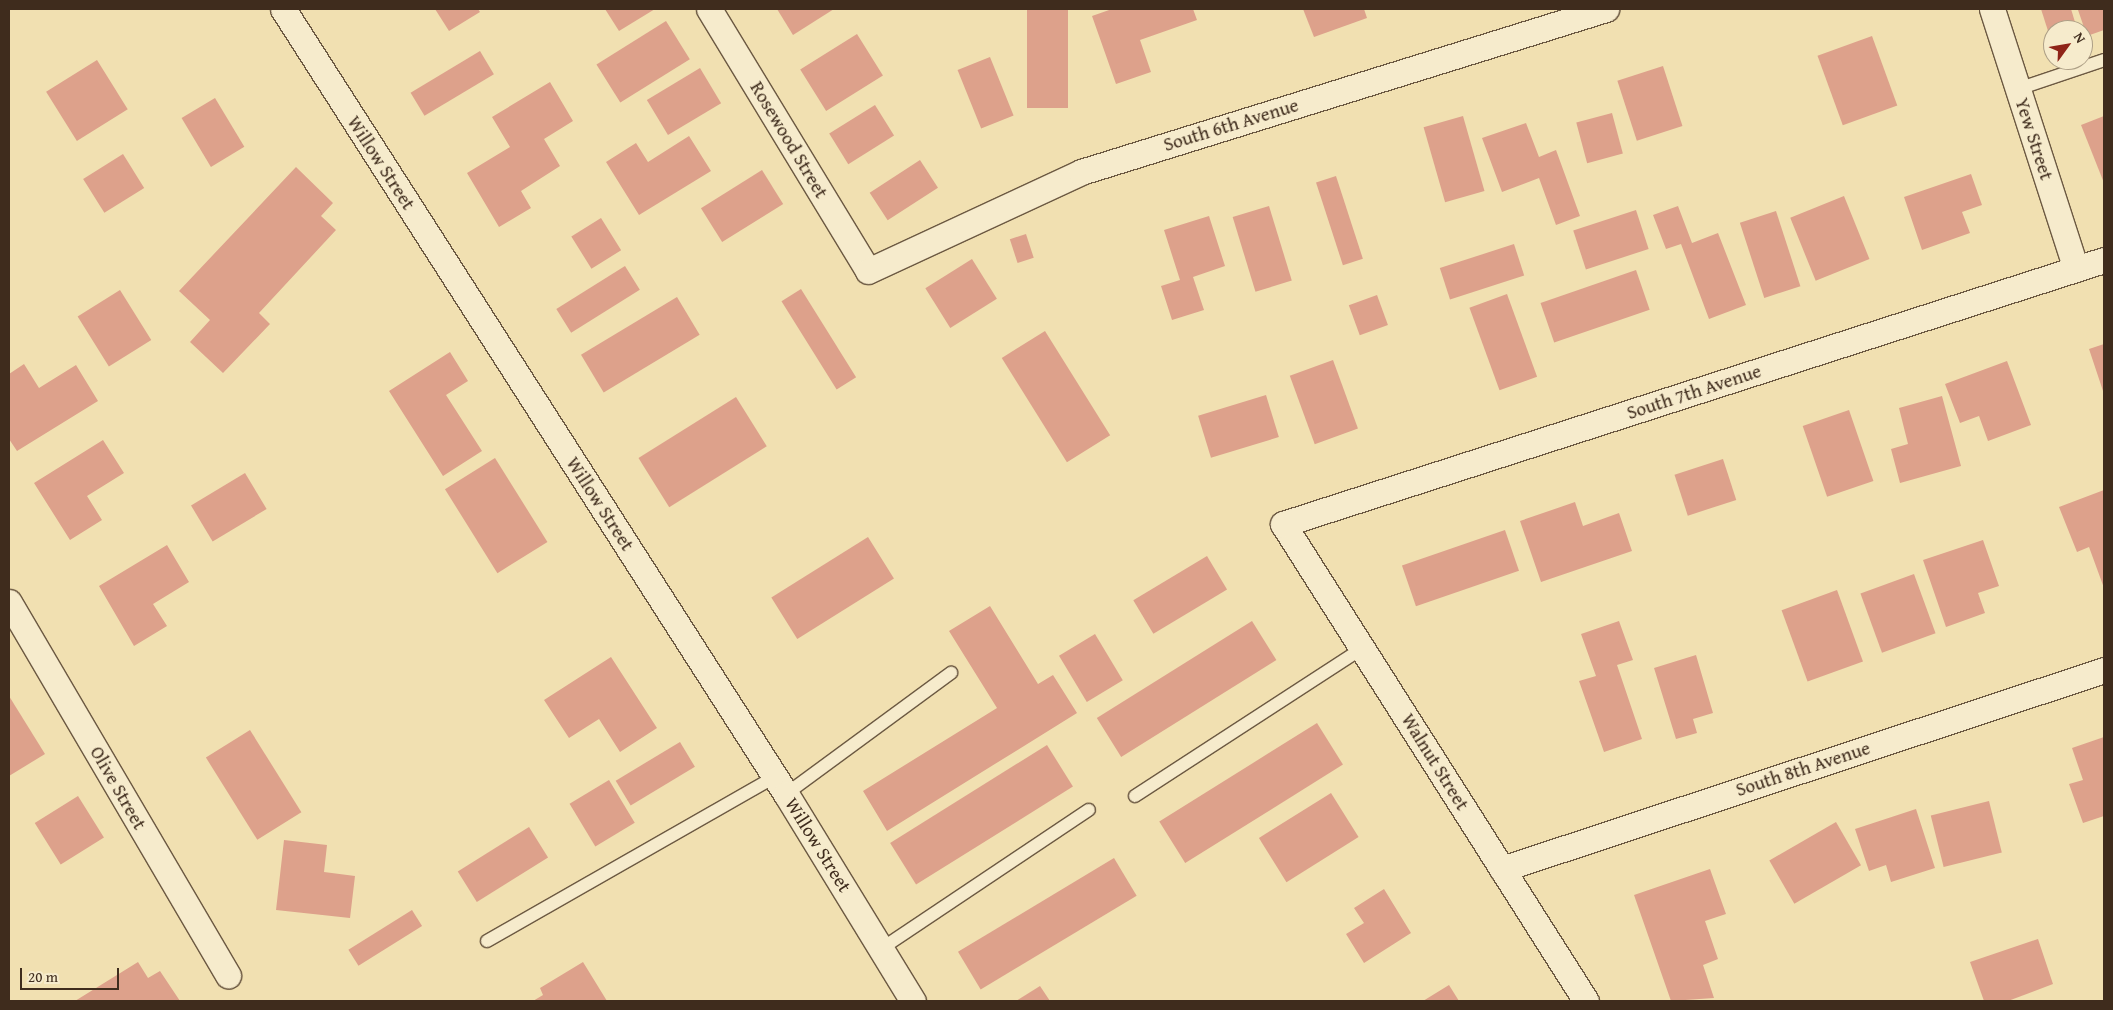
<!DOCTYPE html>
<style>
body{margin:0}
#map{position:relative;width:2113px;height:1010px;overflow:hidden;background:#f1e0b1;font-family:"Gentium Book Plus",serif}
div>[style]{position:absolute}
.building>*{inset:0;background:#dda18b;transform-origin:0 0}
.roads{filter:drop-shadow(1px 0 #6c5942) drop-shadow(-1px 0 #6c5942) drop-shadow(0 1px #6c5942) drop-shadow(0 -1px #6c5942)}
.service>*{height:12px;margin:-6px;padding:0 6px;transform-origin:6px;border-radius:6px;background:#f6ebcc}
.minor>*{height:25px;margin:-12.5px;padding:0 12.5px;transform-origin:12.5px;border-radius:12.5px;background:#f6ebcc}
span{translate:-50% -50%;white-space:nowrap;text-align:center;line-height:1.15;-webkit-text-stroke:4.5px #f6ebcc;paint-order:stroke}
.street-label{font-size:19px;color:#3f2c1d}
.frame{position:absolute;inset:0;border:10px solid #3f2c1d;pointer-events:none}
.north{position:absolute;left:2043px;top:20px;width:50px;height:50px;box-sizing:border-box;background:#f6ebcc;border:1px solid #ad9f86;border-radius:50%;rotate:58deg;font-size:14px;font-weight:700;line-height:20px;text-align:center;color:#3f2c1d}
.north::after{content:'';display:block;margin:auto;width:18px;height:22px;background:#8f2418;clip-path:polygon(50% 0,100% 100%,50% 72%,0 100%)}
.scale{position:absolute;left:20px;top:968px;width:99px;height:22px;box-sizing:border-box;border:2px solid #3f2c1d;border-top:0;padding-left:6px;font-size:15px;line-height:18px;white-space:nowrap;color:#3f2c1d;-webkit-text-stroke:4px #f6ebcc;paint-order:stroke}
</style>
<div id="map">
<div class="building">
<div style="clip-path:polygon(435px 9px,478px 9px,480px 12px,449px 31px)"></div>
<div style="clip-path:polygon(605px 9px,655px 9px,619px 31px)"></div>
<div style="clip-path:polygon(777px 9px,834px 9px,793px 35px)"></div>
<div style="left:1027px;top:9px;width:41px;height:99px"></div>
<div style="clip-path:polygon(1112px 9px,1193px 9px,1197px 20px,1140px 40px,1151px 72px,1116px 84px,1092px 16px)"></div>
<div style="clip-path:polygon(1303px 9px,1364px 9px,1367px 18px,1314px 37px)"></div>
<div style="clip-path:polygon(2041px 9px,2071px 9px,2075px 22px,2048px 31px)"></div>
<div style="clip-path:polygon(2103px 9px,2104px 30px,2087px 36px,2078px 10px)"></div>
<div style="left:666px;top:21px;width:45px;height:82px;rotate:58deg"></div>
<div style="left:857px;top:34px;width:49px;height:67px;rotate:58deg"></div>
<div style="left:1872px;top:36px;width:74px;height:58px;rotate:70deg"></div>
<div style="left:480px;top:51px;width:27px;height:81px;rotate:59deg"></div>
<div style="left:990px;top:57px;width:63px;height:35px;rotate:68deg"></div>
<div style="left:97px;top:60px;width:58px;height:60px;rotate:58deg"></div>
<div style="left:1663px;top:66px;width:63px;height:48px;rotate:72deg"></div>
<div style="left:700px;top:68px;width:41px;height:62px;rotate:59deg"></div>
<div style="clip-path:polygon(550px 82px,573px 121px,544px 139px,560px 166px,521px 191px,531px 208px,499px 227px,467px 173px,510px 147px,492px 117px)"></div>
<div style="left:215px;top:98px;width:57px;height:39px;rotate:59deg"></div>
<div style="left:875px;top:105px;width:36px;height:54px;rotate:58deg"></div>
<div style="left:1612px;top:113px;width:42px;height:37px;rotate:75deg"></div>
<div style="left:1463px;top:116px;width:78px;height:41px;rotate:74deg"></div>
<div style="clip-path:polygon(2104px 116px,2104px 183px,2081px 125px)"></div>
<div style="clip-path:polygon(1526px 123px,1539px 157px,1556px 150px,1580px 216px,1556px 225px,1539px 178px,1502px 192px,1482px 138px)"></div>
<div style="clip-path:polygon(689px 136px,711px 171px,639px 215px,606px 162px,636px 143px,648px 162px)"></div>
<div style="left:123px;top:154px;width:40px;height:47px;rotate:58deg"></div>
<div style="left:920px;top:160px;width:33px;height:60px;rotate:57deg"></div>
<div style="clip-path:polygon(296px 167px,333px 203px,321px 216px,336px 230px,259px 313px,270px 324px,223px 373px,190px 342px,210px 320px,179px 291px)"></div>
<div style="left:762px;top:170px;width:40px;height:72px;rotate:58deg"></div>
<div style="clip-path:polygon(1971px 174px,1982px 205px,1962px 212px,1970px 233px,1922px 250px,1904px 197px)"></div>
<div style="left:1336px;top:176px;width:87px;height:21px;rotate:72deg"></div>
<div style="left:1844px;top:196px;width:68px;height:58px;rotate:68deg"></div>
<div style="left:1269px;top:206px;width:78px;height:38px;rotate:73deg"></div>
<div style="clip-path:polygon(1678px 206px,1692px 243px,1718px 233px,1746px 305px,1709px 319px,1681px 244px,1666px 249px,1653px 215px)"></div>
<div style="left:1636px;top:210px;width:41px;height:66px;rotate:72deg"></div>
<div style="left:1776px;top:211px;width:79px;height:38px;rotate:72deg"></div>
<div style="clip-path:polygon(1209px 216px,1225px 266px,1193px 277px,1204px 310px,1172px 320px,1161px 286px,1180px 280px,1164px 230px)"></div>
<div style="left:601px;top:218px;width:38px;height:35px;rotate:58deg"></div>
<div style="left:1026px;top:234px;width:25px;height:17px;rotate:72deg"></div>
<div style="left:1514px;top:244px;width:33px;height:78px;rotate:72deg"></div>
<div style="left:972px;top:259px;width:47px;height:55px;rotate:58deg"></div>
<div style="left:625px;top:266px;width:28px;height:81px;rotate:58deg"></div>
<div style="left:1636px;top:270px;width:42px;height:101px;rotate:71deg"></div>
<div style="left:801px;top:289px;width:104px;height:23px;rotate:58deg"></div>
<div style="left:120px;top:290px;width:59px;height:50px;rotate:58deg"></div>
<div style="left:1507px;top:294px;width:88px;height:40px;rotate:70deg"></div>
<div style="left:1377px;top:295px;width:32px;height:30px;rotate:70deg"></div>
<div style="left:677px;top:297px;width:44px;height:112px;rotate:59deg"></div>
<div style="left:1045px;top:331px;width:123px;height:51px;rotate:58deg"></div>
<div style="clip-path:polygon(2104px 344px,2104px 394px,2089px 349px)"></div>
<div style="clip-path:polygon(450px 352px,468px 381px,446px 395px,482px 451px,443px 476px,389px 391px)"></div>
<div style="left:1333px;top:360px;width:73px;height:46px;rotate:70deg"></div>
<div style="clip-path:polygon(2007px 361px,2031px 425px,1988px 441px,1979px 416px,1960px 423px,1945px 384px)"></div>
<div style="clip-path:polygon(24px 364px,39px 388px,76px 365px,98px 401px,17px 451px,9px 439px,9px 374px)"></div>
<div style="left:1266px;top:395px;width:44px;height:71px;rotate:73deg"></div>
<div style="clip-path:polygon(1942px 396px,1961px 466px,1900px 483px,1891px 449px,1908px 444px,1899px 408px)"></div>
<div style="left:736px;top:397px;width:58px;height:115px;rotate:58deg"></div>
<div style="left:1849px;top:410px;width:75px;height:49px;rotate:71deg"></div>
<div style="clip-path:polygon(103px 440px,124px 473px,87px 496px,102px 520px,70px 540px,34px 483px)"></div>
<div style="left:495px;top:458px;width:99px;height:59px;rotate:58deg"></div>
<div style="left:1723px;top:459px;width:43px;height:51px;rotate:72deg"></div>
<div style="left:245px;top:473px;width:42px;height:63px;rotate:59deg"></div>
<div style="clip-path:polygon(2104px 490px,2104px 588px,2089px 547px,2077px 552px,2059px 507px)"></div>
<div style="clip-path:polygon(1575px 502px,1583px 526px,1619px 513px,1632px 551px,1541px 582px,1520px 521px)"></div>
<div style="left:1505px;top:530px;width:43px;height:109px;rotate:71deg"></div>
<div style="left:868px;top:537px;width:49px;height:114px;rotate:58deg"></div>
<div style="clip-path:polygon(1983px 540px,1999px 586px,1978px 593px,1985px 613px,1946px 627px,1923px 560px)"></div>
<div style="clip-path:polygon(167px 545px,189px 582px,153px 604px,167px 626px,134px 646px,99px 586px)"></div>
<div style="left:1207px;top:556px;width:39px;height:86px;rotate:59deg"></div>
<div style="left:1914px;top:574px;width:63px;height:57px;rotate:70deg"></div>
<div style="left:1837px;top:590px;width:76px;height:59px;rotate:70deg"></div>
<div style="clip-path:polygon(990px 606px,1038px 684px,1053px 675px,1077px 713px,887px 831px,863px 791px,997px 708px,949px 631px)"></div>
<div style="left:1252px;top:621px;width:46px;height:183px;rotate:58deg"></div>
<div style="clip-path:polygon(1619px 621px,1633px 660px,1617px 665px,1642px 739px,1604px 752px,1579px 681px,1596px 676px,1581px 634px)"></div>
<div style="left:1095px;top:634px;width:54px;height:42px;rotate:59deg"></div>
<div style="clip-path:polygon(1696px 655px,1713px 713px,1693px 719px,1697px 733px,1676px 739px,1654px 668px)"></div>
<div style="clip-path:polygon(611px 657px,657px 728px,620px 752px,599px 719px,569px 738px,544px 700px)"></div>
<div style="clip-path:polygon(9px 696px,45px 754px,9px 776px)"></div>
<div style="left:1317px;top:723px;width:49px;height:186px;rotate:58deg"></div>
<div style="left:250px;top:730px;width:97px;height:52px;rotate:58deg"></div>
<div style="clip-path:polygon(2104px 737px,2104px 816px,2083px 823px,2069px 784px,2083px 780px,2072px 748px)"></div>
<div style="left:680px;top:742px;width:29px;height:75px;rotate:59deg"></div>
<div style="left:1047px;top:745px;width:49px;height:185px;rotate:58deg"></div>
<div style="left:609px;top:780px;width:50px;height:46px;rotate:59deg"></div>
<div style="left:1331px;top:793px;width:52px;height:85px;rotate:58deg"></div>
<div style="left:78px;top:796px;width:49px;height:51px;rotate:58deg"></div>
<div style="left:1989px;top:801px;width:53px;height:60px;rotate:76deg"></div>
<div style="clip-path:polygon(1916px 809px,1935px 868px,1891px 882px,1886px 865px,1869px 871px,1855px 829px)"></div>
<div style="left:1836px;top:822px;width:50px;height:77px;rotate:60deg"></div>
<div style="left:529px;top:827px;width:36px;height:84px;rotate:58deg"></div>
<div style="clip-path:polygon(284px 840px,327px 845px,324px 872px,355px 876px,350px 918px,276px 910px)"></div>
<div style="left:1114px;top:858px;width:44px;height:182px;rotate:59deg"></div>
<div style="clip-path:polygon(1710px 869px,1726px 914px,1705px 921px,1718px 959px,1703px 965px,1714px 998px,1671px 1001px,1634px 895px)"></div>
<div style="clip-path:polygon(1384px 889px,1411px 933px,1364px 963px,1346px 934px,1364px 923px,1354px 908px)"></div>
<div style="left:412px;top:910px;width:19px;height:75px;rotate:58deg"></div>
<div style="clip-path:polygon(2038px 939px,2053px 984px,2008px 1001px,1984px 1001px,1970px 962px)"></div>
<div style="clip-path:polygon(138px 962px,148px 978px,160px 971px,180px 1001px,75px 1001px)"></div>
<div style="clip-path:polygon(583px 962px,607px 1001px,533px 1001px,543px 995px,540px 988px)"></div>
<div style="clip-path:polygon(1449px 985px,1459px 1001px,1423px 1001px)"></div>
<div style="clip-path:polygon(1040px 986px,1050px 1001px,1016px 1001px)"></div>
</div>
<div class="roads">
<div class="service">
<div style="left:2018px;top:89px;width:91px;rotate:-18.6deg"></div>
<div style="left:786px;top:794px;width:205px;rotate:-36.3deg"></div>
<div style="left:1135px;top:796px;width:272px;rotate:-33deg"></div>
<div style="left:487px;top:941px;width:331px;rotate:-29.7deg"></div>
<div style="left:881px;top:949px;width:250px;rotate:-33.8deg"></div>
</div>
<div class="minor">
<div style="left:283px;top:9px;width:932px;rotate:57.35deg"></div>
<div style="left:786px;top:794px;width:243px;rotate:58.5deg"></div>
<div style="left:709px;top:9px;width:306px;rotate:58.7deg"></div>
<div style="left:868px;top:271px;width:235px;rotate:-24.9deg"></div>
<div style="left:1081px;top:172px;width:550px;rotate:-17.25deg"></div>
<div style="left:1992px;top:9px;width:273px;rotate:72.1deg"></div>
<div style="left:9px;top:602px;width:433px;rotate:59.6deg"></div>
<div style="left:1502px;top:869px;width:634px;rotate:-18.29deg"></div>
<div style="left:1586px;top:1001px;width:565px;rotate:-122.42deg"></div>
<div style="left:1283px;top:524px;width:862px;rotate:-17.83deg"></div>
</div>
</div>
<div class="street-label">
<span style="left:1231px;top:125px;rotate:-17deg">South 6th Avenue</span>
<span style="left:2034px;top:139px;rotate:72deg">Yew Street</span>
<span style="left:789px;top:140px;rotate:59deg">Rosewood Street</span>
<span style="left:381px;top:163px;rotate:57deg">Willow Street</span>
<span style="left:1694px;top:392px;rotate:-18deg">South 7th Avenue</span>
<span style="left:600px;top:504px;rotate:57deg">Willow Street</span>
<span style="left:1435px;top:762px;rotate:58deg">Walnut Street</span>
<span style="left:1803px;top:769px;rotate:-18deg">South 8th Avenue</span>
<span style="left:118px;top:788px;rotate:60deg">Olive Street</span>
<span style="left:818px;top:845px;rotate:58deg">Willow Street</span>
</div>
<div class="frame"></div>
<div class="north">N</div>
<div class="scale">20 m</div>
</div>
